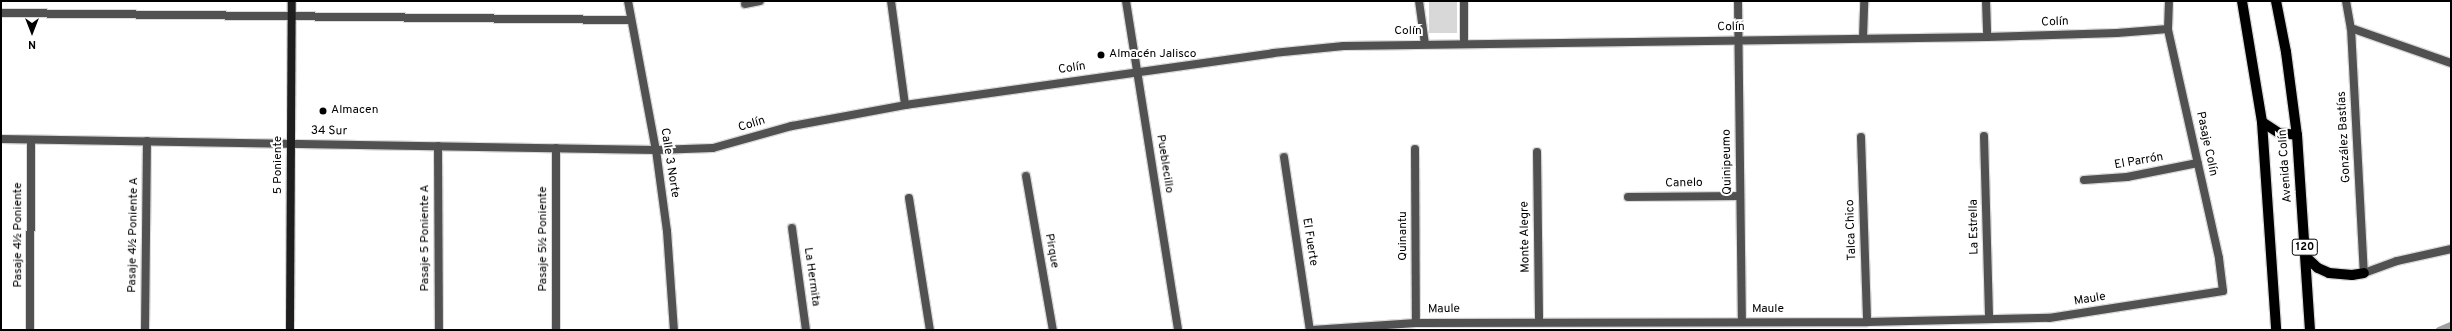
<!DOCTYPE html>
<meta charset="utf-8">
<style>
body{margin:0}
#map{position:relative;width:2452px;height:331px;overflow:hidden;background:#fff;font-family:Overpass,sans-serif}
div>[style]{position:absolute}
.green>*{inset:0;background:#d8d8d8;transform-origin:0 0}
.stream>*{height:5.5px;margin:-2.75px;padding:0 2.75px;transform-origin:2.75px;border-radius:2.75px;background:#9f9f9f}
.roads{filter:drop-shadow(1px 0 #dbdbdb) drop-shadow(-1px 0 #dbdbdb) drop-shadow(0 1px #dbdbdb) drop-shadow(0 -1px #dbdbdb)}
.street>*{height:8px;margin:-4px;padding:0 4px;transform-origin:4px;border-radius:4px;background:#515151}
.secondary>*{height:8px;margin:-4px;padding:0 4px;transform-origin:4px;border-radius:4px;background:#1e1e1e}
.primary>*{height:10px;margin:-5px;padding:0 5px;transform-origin:5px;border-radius:5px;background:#000}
.dots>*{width:11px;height:11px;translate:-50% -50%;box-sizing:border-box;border:2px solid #fff;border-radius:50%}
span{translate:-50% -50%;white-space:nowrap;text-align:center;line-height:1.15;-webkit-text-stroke:4px #fff;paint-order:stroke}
.shield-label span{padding:1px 3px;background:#fff;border:1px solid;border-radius:3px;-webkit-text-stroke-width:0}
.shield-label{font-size:11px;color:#000;font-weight:700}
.street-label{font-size:12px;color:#000}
.poi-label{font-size:12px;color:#000}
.left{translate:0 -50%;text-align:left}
.frame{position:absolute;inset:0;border:2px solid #000;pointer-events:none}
.north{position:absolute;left:12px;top:12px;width:40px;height:40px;-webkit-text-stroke:3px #fff;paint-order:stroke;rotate:180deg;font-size:11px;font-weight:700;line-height:16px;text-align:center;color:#000}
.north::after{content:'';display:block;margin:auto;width:14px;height:18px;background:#000;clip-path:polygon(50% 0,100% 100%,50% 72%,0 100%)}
</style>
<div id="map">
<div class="green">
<div style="left:1429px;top:1px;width:28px;height:32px"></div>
</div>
<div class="stream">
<div style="left:2439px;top:330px;width:13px;rotate:-23deg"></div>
</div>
<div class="roads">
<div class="street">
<div style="left:628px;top:1px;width:152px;rotate:79.4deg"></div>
<div style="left:656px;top:150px;width:82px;rotate:82.3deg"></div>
<div style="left:667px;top:231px;width:99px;rotate:86deg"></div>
<div style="left:891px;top:1px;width:105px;rotate:82.3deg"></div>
<div style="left:1126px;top:1px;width:333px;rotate:81deg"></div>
<div style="left:1419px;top:1px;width:43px;rotate:82.1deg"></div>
<div style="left:1464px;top:1px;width:43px;rotate:90deg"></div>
<div style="left:1738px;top:1px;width:321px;rotate:89.3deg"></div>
<div style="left:1986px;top:1px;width:36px;rotate:88deg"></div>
<div style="left:2346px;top:1px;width:27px;rotate:80deg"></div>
<div style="left:2351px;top:28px;width:245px;rotate:87deg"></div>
<div style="left:2364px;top:273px;width:35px;rotate:-20deg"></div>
<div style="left:2397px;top:261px;width:55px;rotate:-12.5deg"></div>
<div style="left:745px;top:4px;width:15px;rotate:-11deg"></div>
<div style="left:1px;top:13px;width:630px;rotate:0.64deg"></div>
<div style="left:2351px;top:28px;width:106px;rotate:19.3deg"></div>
<div style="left:1863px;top:38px;width:37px;rotate:-88deg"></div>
<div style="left:1984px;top:136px;width:183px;rotate:88.4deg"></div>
<div style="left:1861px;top:137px;width:185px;rotate:88.1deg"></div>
<div style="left:1px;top:139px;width:655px;rotate:0.96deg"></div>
<div style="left:656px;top:150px;width:57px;rotate:-2deg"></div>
<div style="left:713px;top:148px;width:82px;rotate:-15.6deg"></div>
<div style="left:792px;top:126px;width:115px;rotate:-10.5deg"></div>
<div style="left:905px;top:105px;width:372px;rotate:-8deg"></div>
<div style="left:1273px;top:53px;width:71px;rotate:-5.6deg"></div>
<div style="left:1344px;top:46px;width:643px;rotate:-0.8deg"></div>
<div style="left:1987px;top:37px;width:130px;rotate:-1.8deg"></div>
<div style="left:2117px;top:33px;width:51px;rotate:-4.5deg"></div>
<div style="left:438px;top:146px;width:184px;rotate:89.7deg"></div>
<div style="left:556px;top:148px;width:182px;rotate:90deg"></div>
<div style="left:1415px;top:149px;width:174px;rotate:89.7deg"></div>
<div style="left:1537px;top:152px;width:169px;rotate:89.3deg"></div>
<div style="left:1284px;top:157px;width:175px;rotate:81.5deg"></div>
<div style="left:1026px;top:176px;width:156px;rotate:80.1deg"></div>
<div style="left:2084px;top:180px;width:43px;rotate:-4deg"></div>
<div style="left:2127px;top:177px;width:72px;rotate:-11.2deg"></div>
<div style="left:1628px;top:197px;width:112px;rotate:-0.5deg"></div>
<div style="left:909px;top:198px;width:134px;rotate:81deg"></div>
<div style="left:792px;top:228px;width:103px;rotate:82.2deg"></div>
<div style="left:30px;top:330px;width:190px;rotate:-89.7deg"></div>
<div style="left:145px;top:330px;width:189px;rotate:-89.4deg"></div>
<div style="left:1312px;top:330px;width:104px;rotate:-3.9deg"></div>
<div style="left:1416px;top:323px;width:451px;rotate:-0.1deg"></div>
<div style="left:1867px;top:322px;width:182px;rotate:-1.3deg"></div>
<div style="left:2049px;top:318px;width:176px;rotate:-8.8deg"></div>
<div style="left:2223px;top:291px;width:33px;rotate:-97deg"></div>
<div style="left:2219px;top:258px;width:235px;rotate:-102.6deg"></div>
<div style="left:2168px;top:29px;width:28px;rotate:-88deg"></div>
</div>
<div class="secondary">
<div style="left:290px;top:330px;width:329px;rotate:-89.7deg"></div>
</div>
<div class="primary">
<div style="left:2242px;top:1px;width:123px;rotate:80.6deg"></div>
<div style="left:2262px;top:122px;width:208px;rotate:86.1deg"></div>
<div style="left:2276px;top:1px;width:52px;rotate:78.9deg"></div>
<div style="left:2286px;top:52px;width:84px;rotate:82.5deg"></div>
<div style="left:2297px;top:135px;width:195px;rotate:86.2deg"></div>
<div style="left:2262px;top:122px;width:20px;rotate:33deg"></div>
<div style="left:2279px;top:133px;width:18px;rotate:6deg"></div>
<div style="left:2306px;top:257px;width:16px;rotate:43deg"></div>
<div style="left:2318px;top:268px;width:12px;rotate:24deg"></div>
<div style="left:2329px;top:273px;width:23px;rotate:5deg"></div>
<div style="left:2352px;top:275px;width:12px;rotate:-9deg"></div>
</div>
</div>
<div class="dots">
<div style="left:1101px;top:55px;background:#000"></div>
<div style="left:323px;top:111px;background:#000"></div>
</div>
<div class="shield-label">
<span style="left:2305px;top:247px">120</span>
</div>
<div class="street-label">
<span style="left:2055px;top:23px;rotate:-2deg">Colín</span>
<span style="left:1731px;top:28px;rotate:-1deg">Colín</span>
<span style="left:1408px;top:32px">Colín</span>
<span style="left:1072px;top:69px;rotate:-8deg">Colín</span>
<span style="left:752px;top:125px;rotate:-17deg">Colín</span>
<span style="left:329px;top:132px;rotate:1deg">34 Sur</span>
<span style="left:2345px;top:137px;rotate:-93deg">González Bastías</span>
<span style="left:2206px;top:144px;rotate:78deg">Pasaje Colín</span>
<span style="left:1728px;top:162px;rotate:-91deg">Quinipeumo</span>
<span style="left:2139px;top:162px;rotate:-10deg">El Parrón</span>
<span style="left:669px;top:163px;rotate:81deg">Calle 3 Norte</span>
<span style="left:1164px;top:164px;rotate:81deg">Pueblecillo</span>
<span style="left:279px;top:165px;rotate:-90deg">5 Poniente</span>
<span style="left:2286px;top:166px;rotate:-94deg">Avenida Colín</span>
<span style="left:1684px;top:184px;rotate:-1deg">Canelo</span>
<span style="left:1975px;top:227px;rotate:-91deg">La Estrella</span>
<span style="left:1852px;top:230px;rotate:-92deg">Talca Chico</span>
<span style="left:19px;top:235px;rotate:-90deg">Pasaje 4½ Poniente</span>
<span style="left:134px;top:235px;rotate:-89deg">Pasaje 4½ Poniente A</span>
<span style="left:1404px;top:236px;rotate:-90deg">Quinantu</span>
<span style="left:1526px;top:237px;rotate:-91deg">Monte Alegre</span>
<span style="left:426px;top:238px;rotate:-90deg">Pasaje 5 Poniente A</span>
<span style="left:544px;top:239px;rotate:-90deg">Pasaje 5½ Poniente</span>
<span style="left:1309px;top:242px;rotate:81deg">El Fuerte</span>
<span style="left:1051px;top:251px;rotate:80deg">Pirque</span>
<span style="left:811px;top:277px;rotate:82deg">La Hermita</span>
<span style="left:2090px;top:300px;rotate:-9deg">Maule</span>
<span style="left:1444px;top:310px;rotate:-1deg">Maule</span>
<span style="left:1768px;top:310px">Maule</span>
</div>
<div class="poi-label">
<span class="left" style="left:1109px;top:55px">Almacén Jalisco</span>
<span class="left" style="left:331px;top:111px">Almacen</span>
</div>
<div class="frame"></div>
<div class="north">N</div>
</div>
